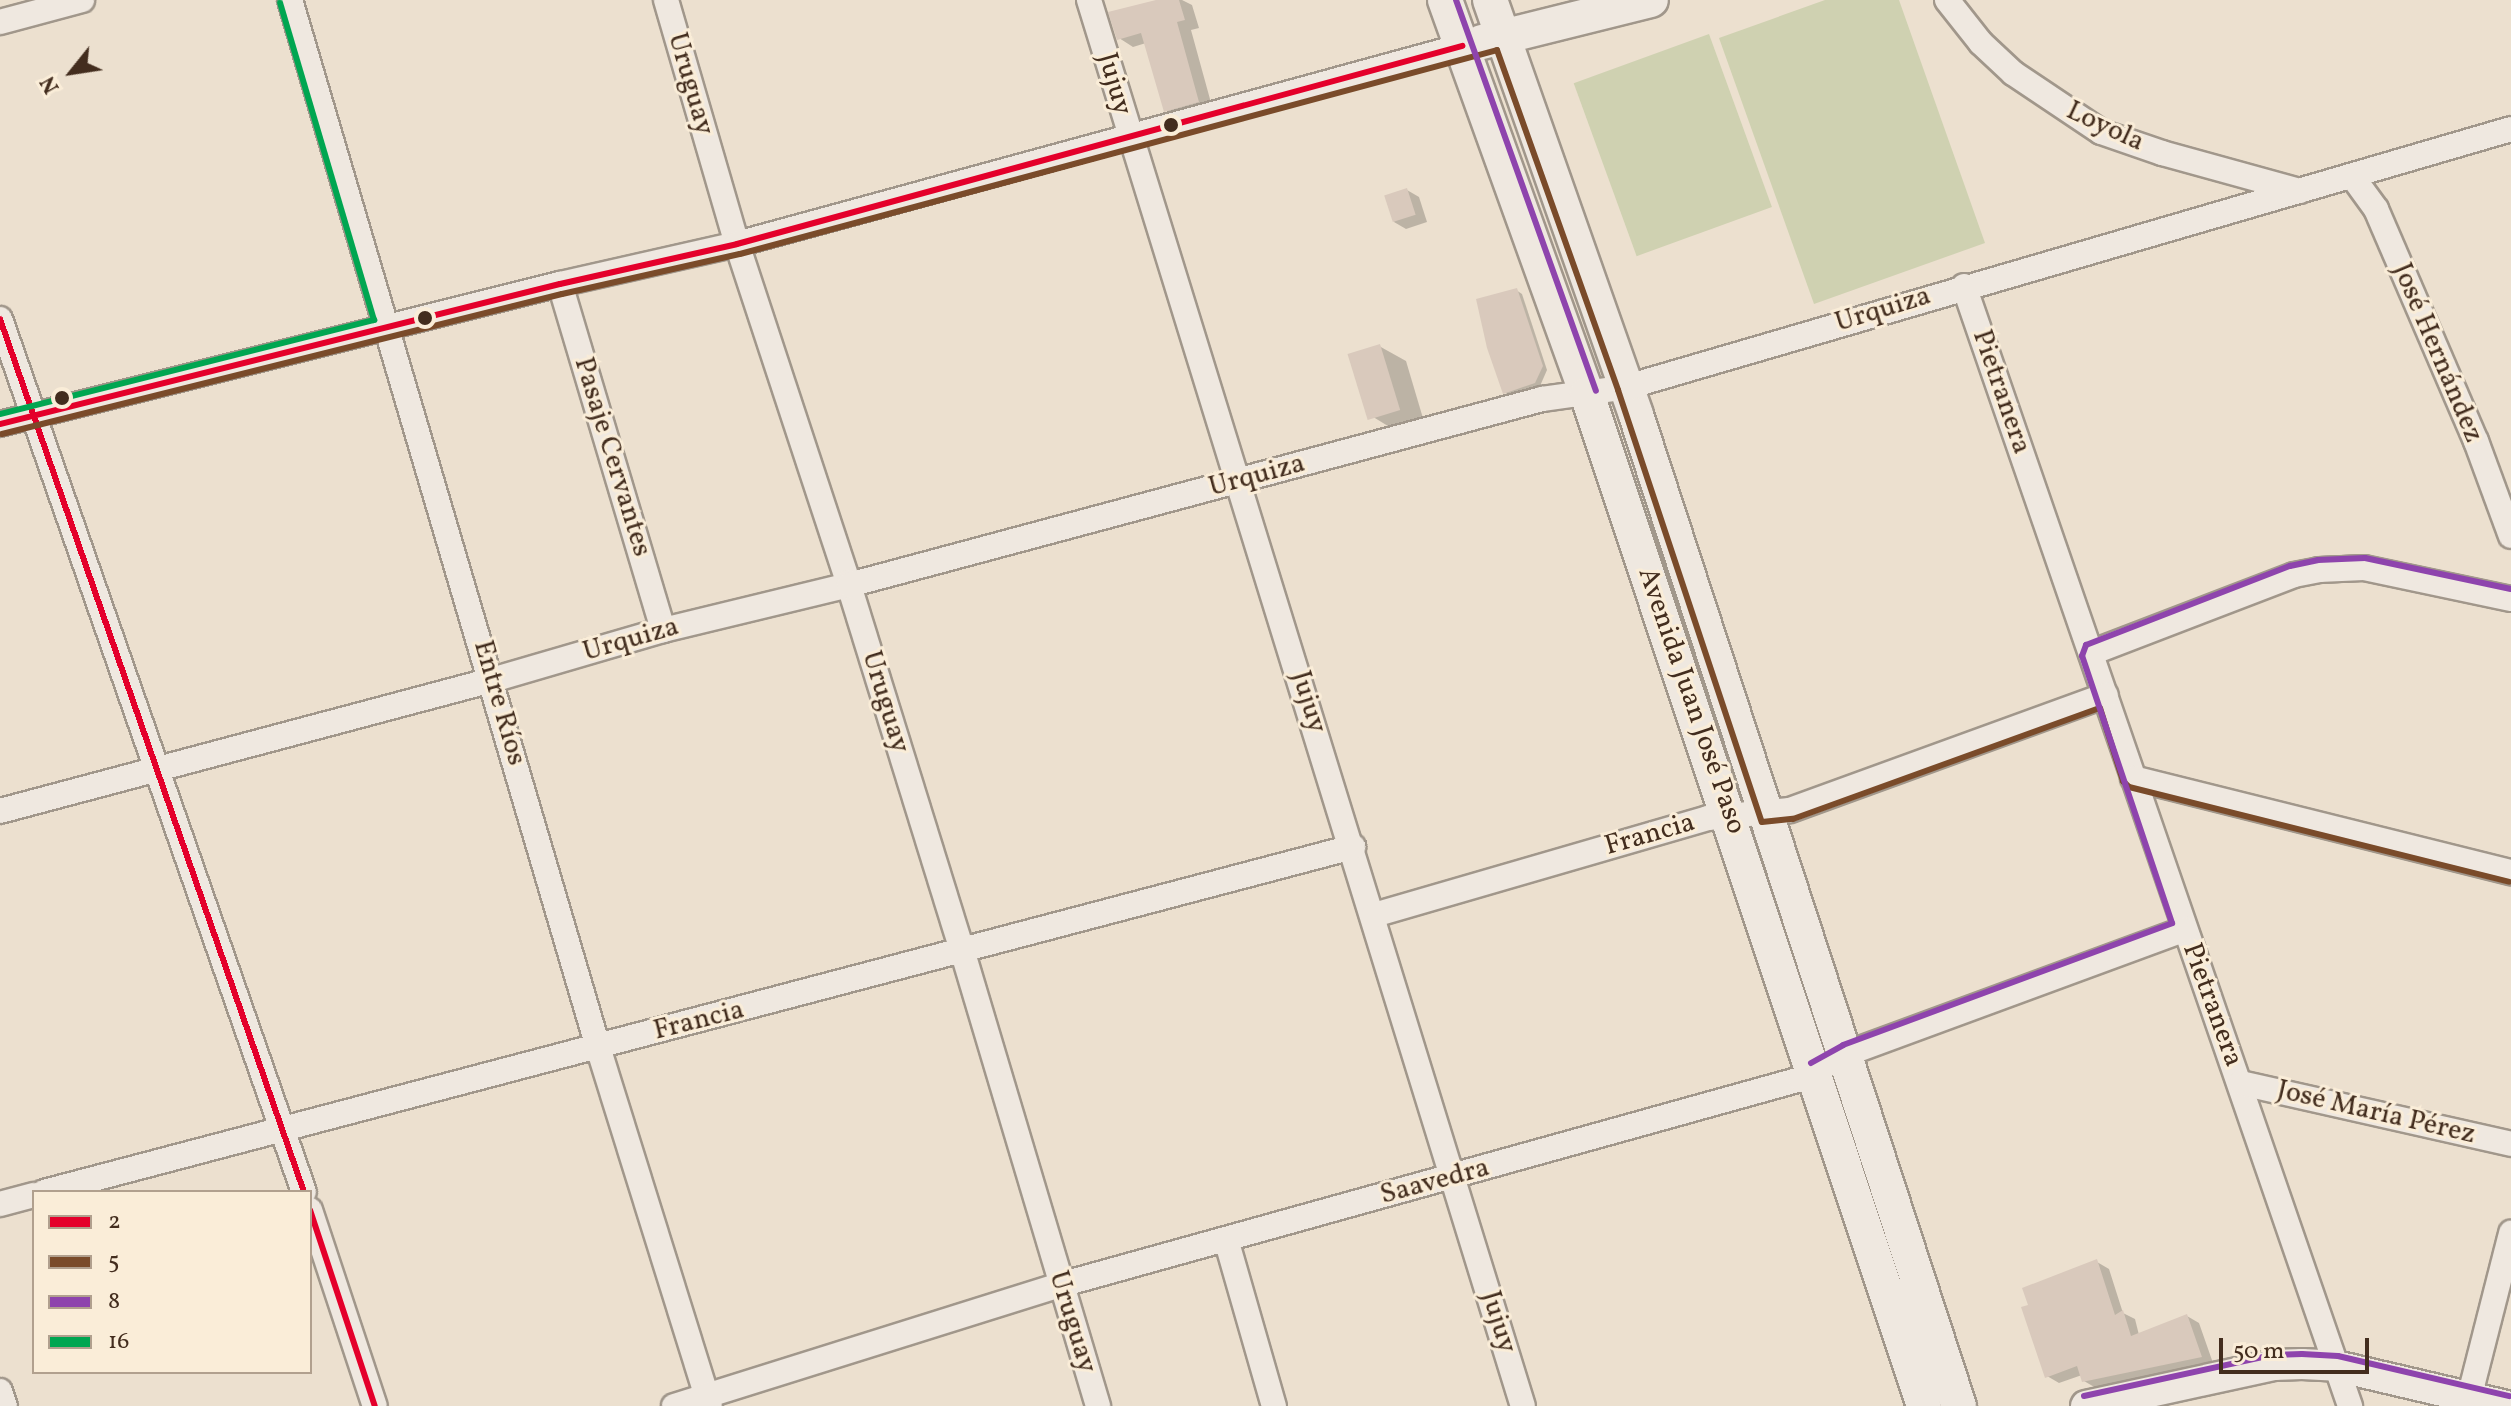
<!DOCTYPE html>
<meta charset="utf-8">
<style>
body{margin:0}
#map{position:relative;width:2511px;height:1406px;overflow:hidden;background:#ece0cf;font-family:Vollkorn,serif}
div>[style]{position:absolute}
.green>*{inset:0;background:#cfd1b1;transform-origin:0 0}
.shadow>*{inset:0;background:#0003}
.building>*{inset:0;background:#d9c9bc;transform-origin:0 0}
.roads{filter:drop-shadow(2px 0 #a1978b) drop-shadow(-2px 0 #a1978b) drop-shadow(0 2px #a1978b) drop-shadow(0 -2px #a1978b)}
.minor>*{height:24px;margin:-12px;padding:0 12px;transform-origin:12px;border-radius:12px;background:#efe8e0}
.tertiary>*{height:30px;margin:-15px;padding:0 15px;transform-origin:15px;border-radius:15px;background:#efe8e0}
.secondary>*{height:34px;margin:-17px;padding:0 17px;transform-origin:17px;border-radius:17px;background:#efe8e0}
.bus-1>*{height:6px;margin:-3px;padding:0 3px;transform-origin:3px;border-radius:3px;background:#e4002b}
.bus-2>*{height:6px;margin:-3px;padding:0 3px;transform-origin:3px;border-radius:3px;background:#7a4b2a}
.bus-3>*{height:6px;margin:-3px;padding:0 3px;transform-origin:3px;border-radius:3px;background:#8e44ad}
.bus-4>*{height:6px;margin:-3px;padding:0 3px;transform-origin:3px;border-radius:3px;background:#00a651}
.dots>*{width:22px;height:22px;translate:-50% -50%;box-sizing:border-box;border:4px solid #faedd8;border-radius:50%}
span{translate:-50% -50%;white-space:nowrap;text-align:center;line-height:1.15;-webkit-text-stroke:6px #faedd8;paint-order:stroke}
.street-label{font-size:28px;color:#432d1e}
.legend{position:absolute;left:32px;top:1190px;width:280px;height:184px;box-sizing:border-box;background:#faedd8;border:2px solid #b1a08e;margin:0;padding:10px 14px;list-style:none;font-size:24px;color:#432d1e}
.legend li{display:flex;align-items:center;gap:16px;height:40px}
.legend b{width:40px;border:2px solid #b1a08e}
.north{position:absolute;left:32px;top:32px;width:80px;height:80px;-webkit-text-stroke:6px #faedd8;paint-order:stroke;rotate:240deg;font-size:22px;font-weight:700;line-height:32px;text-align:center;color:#432d1e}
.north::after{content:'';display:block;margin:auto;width:28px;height:36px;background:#432d1e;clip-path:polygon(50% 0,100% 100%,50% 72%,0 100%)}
.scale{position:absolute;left:2219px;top:1338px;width:150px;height:36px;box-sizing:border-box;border:4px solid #432d1e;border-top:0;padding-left:10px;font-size:24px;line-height:28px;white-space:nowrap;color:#432d1e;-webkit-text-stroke:6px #faedd8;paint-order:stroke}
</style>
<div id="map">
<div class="green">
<div style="clip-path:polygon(1825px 0,1899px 0,1985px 243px,1814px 304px,1719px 38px)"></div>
<div style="left:1709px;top:34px;width:184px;height:144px;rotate:70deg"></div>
</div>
<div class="shadow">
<div style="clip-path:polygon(1164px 0,1182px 0,1192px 5px,1199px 28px,1191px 30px,1213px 110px,1181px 119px,1166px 110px,1146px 43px,1133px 47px,1119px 38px)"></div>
<div style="clip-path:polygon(1407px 190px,1419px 197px,1427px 222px,1406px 229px,1394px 222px)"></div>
<div style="clip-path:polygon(1516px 290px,1522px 294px,1547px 370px,1540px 386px,1510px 396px,1504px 392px)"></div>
<div style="clip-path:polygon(1379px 346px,1406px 361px,1425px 425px,1396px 431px,1370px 415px)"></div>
<div style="clip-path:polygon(2097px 1262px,2109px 1269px,2123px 1313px,2135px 1319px,2139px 1335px,2187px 1316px,2199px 1323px,2213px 1363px,2096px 1388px,2084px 1381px,2082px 1375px,2059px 1383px,2047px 1376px)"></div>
</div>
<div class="building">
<div style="clip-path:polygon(1156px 0,1179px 0,1185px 20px,1177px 22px,1199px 102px,1164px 112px,1141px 33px,1117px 40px,1108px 12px)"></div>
<div style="left:1407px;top:188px;width:28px;height:24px;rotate:72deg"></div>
<div style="clip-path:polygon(1517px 288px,1543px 366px,1535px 383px,1503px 394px,1487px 348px,1476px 299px)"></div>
<div style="left:1380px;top:344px;width:69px;height:34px;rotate:73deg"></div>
<div style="clip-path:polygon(2097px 1259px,2115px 1315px,2123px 1310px,2131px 1336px,2187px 1314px,2202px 1357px,2082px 1382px,2077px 1366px,2045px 1378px,2021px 1307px,2028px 1305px,2022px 1288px)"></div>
</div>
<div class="roads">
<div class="minor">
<div style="left:290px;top:0;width:1091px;rotate:73.61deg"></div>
<div style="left:598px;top:1047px;width:376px;rotate:72.7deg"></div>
<div style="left:666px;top:0;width:254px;rotate:73.8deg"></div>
<div style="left:737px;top:244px;width:356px;rotate:71.8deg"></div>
<div style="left:848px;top:582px;width:388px;rotate:72.8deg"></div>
<div style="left:963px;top:953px;width:473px;rotate:73.4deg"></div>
<div style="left:1089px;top:0;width:1471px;rotate:72.85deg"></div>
<div style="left:1947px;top:0;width:55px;rotate:51.7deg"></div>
<div style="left:1981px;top:43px;width:44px;rotate:43.2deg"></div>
<div style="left:2013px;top:73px;width:106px;rotate:33.8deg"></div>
<div style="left:2101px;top:132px;width:65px;rotate:19deg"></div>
<div style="left:2162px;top:153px;width:143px;rotate:15.4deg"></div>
<div style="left:0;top:22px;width:85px;rotate:-15deg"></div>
<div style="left:2352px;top:176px;width:41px;rotate:54deg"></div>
<div style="left:2376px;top:209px;width:253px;rotate:66.7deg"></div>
<div style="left:2476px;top:441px;width:101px;rotate:69.8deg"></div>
<div style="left:560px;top:284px;width:361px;rotate:73.4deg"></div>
<div style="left:1964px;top:286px;width:1185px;rotate:70.98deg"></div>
<div style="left:0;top:319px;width:924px;rotate:70.8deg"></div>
<div style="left:0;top:424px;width:577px;rotate:-14.04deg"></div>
<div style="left:560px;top:284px;width:181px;rotate:-12.7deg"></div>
<div style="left:737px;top:244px;width:752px;rotate:-15.28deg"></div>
<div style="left:2091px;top:653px;width:217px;rotate:-21deg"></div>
<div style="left:2294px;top:575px;width:25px;rotate:-11deg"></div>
<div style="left:2319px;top:570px;width:45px;rotate:-2.5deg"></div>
<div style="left:2364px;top:568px;width:150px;rotate:11.9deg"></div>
<div style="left:2133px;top:778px;width:390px;rotate:14deg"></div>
<div style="left:0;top:811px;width:509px;rotate:-14.91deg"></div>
<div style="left:492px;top:680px;width:178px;rotate:-16.3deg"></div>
<div style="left:663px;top:630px;width:191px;rotate:-13.6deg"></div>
<div style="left:849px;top:585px;width:718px;rotate:-15.02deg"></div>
<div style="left:1542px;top:399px;width:86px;rotate:-8deg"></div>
<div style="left:1627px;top:387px;width:921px;rotate:-16.27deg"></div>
<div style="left:1374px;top:915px;width:348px;rotate:-16.2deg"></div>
<div style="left:1708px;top:818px;width:82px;rotate:-5.6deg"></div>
<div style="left:1790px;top:810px;width:336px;rotate:-20deg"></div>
<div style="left:2241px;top:1083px;width:277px;rotate:12.7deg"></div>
<div style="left:44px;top:1192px;width:1354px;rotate:-14.77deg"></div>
<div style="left:0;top:1204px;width:35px;rotate:-15deg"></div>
<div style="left:310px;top:1210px;width:206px;rotate:71.7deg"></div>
<div style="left:1226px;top:1239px;width:174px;rotate:74deg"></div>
<div style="left:0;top:1391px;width:16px;rotate:72deg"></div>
<div style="left:674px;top:1406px;width:405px;rotate:-17.4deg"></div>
<div style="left:1060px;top:1285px;width:769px;rotate:-15.54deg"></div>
<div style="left:1801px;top:1079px;width:51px;rotate:-29.1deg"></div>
<div style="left:1846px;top:1054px;width:361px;rotate:-20.2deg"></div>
<div style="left:2467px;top:1406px;width:179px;rotate:-75.7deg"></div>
</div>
<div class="tertiary">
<div style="left:2086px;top:1406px;width:192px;rotate:-12.3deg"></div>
<div style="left:2274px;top:1365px;width:28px;rotate:-2deg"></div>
<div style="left:2302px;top:1364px;width:34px;rotate:3deg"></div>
<div style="left:2336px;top:1366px;width:176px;rotate:13.2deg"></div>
</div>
<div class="secondary">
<div style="left:1445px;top:0;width:419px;rotate:70.2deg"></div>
<div style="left:1587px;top:394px;width:1067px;rotate:71.58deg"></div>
<div style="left:1490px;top:0;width:440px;rotate:70.6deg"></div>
<div style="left:1636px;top:415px;width:1042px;rotate:71.95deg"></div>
<div style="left:1482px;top:42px;width:174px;rotate:-14deg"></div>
</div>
</div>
<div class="bus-1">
<div style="left:0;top:319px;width:924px;rotate:70.8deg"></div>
<div style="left:0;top:424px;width:577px;rotate:-14.04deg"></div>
<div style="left:560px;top:284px;width:181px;rotate:-12.7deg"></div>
<div style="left:737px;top:244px;width:752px;rotate:-15.28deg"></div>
<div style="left:310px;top:1210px;width:206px;rotate:71.7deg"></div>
</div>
<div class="bus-2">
<div style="left:2px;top:434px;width:577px;rotate:-14.04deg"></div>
<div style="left:562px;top:294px;width:182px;rotate:-12.7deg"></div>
<div style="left:740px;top:254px;width:784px;rotate:-15.08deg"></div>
<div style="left:1497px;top:50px;width:361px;rotate:70.4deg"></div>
<div style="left:1618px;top:390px;width:455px;rotate:71.6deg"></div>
<div style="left:1762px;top:822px;width:31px;rotate:-6deg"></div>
<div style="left:1793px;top:819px;width:326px;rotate:-19.9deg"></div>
<div style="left:2100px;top:708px;width:77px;rotate:72.5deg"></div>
<div style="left:2123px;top:781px;width:8px;rotate:45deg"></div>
<div style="left:2129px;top:787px;width:392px;rotate:14deg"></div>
</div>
<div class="bus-3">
<div style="left:1456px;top:0;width:415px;rotate:70.3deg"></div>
<div style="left:1811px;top:1063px;width:37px;rotate:-29deg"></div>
<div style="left:1843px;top:1045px;width:351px;rotate:-20.3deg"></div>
<div style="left:2172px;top:923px;width:282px;rotate:-108.6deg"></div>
<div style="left:2082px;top:656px;width:12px;rotate:-70deg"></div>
<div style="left:2086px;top:645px;width:219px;rotate:-21.2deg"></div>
<div style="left:2290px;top:566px;width:29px;rotate:-12deg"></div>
<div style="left:2318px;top:560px;width:47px;rotate:-2.4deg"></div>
<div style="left:2365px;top:558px;width:149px;rotate:12deg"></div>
<div style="left:2084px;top:1396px;width:192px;rotate:-12.3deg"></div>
<div style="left:2272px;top:1355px;width:30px;rotate:-2deg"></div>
<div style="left:2302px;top:1354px;width:36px;rotate:3deg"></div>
<div style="left:2338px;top:1356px;width:176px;rotate:13.2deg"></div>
</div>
<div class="bus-4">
<div style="left:0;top:414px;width:386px;rotate:-14.1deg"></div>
<div style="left:374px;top:320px;width:331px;rotate:-106.5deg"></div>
</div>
<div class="dots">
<div style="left:1171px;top:125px;background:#432d1e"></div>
<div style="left:425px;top:318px;background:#432d1e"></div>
<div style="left:62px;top:398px;background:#432d1e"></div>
</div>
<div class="street-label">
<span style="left:690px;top:84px;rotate:74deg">Uruguay</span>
<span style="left:1114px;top:84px;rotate:74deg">Jujuy</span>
<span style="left:2105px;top:127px;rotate:25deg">Loyola</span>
<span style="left:1883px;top:310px;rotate:-17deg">Urquiza</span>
<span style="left:2437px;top:353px;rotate:67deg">José Hernández</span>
<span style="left:2001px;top:392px;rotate:71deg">Pietranera</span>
<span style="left:612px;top:457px;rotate:73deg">Pasaje Cervantes</span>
<span style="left:1257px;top:476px;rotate:-15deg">Urquiza</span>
<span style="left:631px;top:640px;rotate:-16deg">Urquiza</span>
<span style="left:1691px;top:701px;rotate:71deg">Avenida Juan José Paso</span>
<span style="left:885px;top:702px;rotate:73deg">Uruguay</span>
<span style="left:1308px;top:702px;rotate:73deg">Jujuy</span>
<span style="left:499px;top:703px;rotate:74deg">Entre Ríos</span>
<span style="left:1650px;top:835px;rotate:-16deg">Francia</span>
<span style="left:2212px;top:1005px;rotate:70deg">Pietranera</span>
<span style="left:699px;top:1021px;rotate:-14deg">Francia</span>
<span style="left:2376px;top:1113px;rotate:13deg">José María Pérez</span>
<span style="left:1435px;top:1182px;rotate:-15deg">Saavedra</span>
<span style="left:1072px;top:1322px;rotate:73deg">Uruguay</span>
<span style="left:1498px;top:1322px;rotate:73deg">Jujuy</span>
</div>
<ul class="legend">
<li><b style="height:10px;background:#e4002b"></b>2</li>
<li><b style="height:10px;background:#7a4b2a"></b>5</li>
<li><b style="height:10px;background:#8e44ad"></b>8</li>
<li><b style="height:10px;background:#00a651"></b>16</li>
</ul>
<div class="north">N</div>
<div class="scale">50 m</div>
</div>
